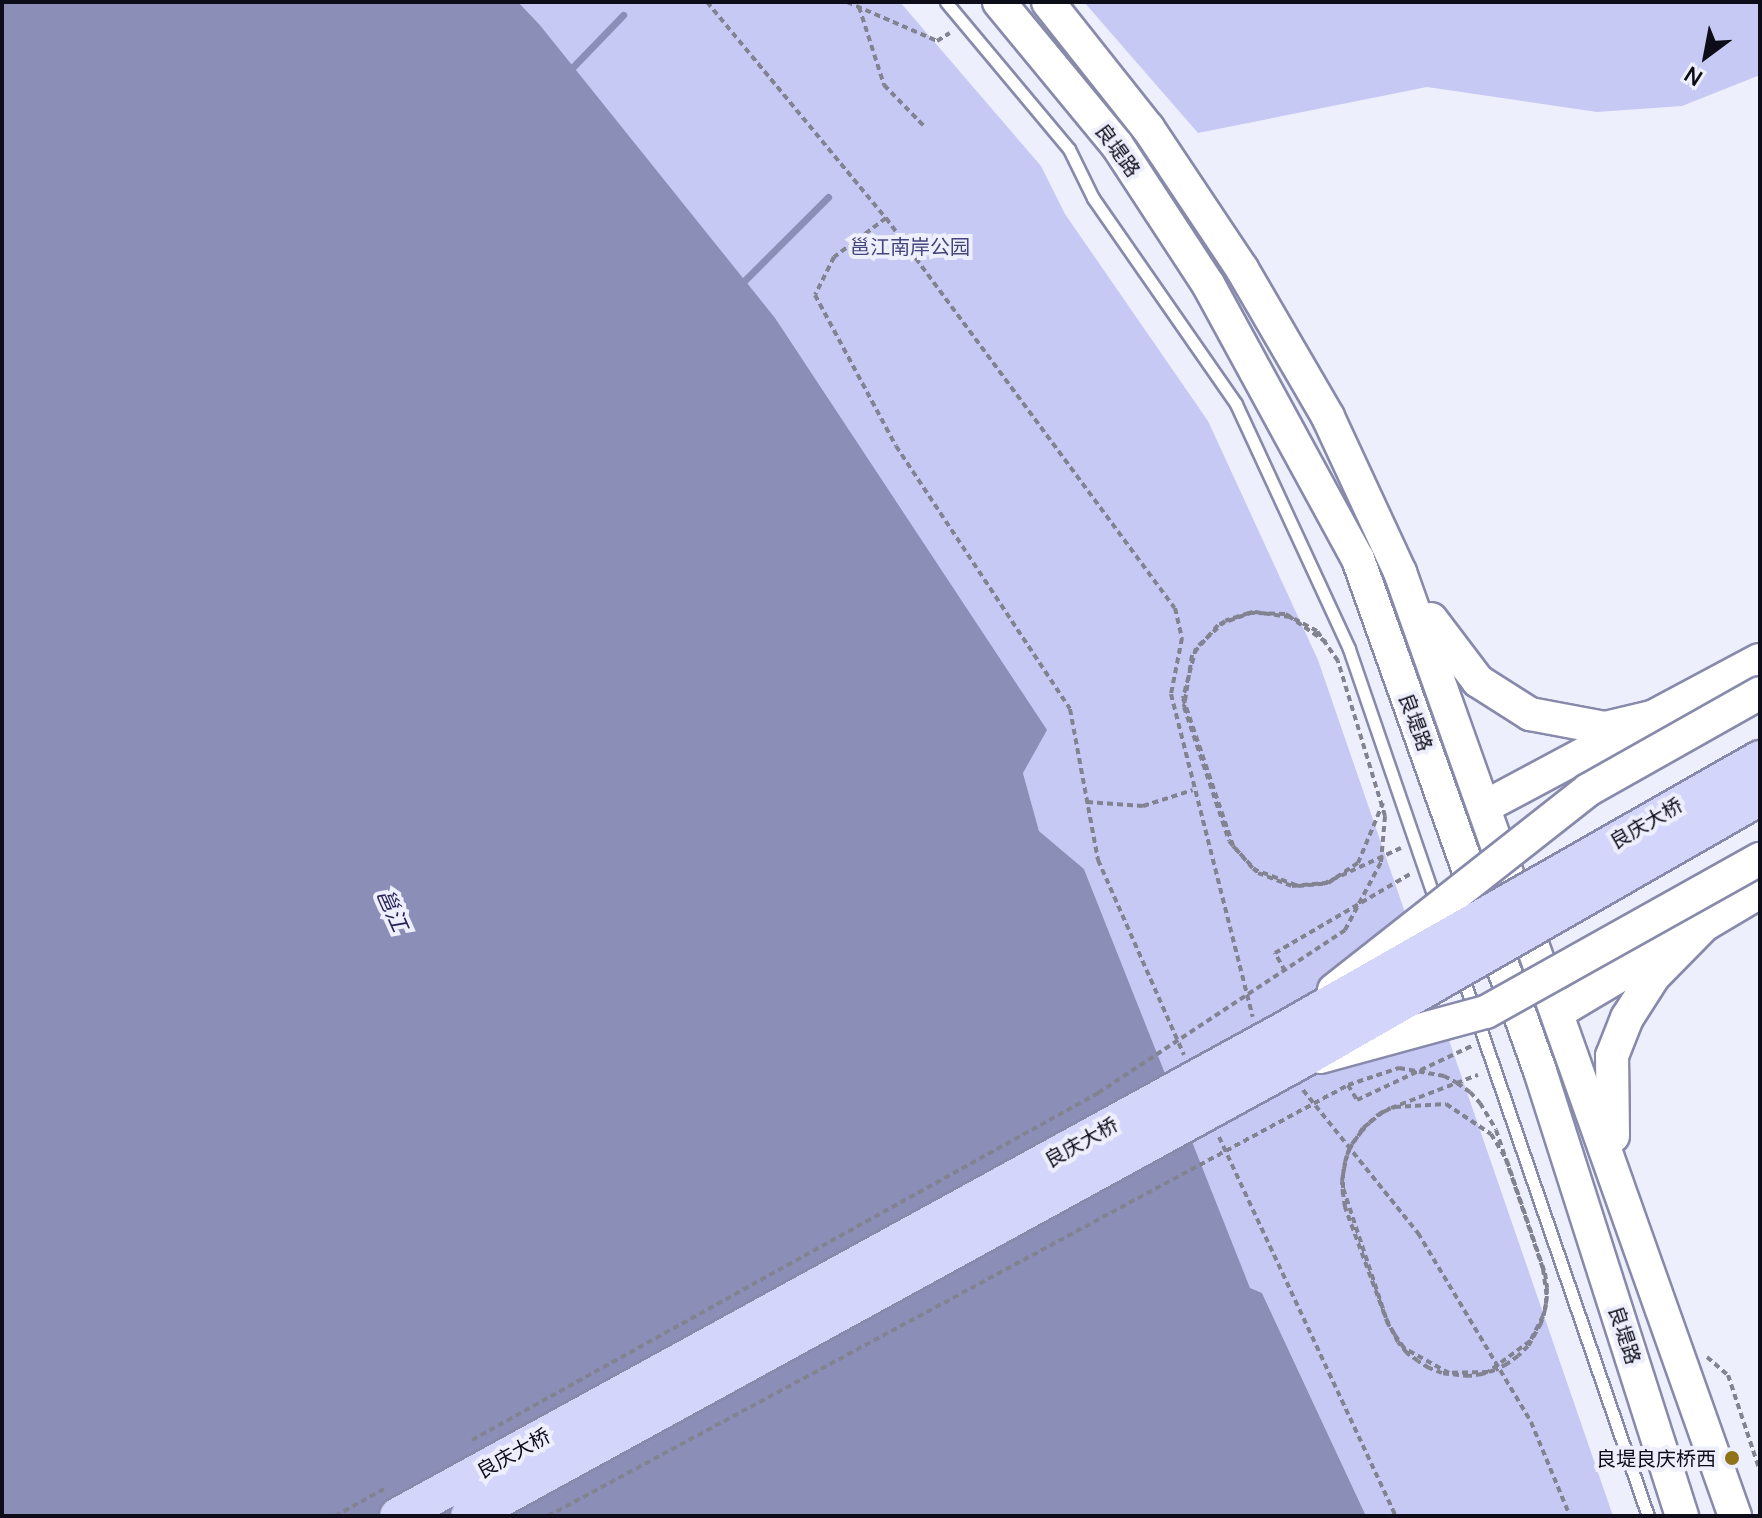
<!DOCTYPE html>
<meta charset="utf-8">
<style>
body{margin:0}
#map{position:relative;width:1762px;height:1518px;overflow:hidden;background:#eeeffd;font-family:Manrope,"Noto Sans SC",sans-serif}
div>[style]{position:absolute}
.green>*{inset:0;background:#c6c9f3}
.water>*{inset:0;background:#8b8eb7}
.stream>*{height:7px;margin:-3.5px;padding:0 3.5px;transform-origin:3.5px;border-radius:3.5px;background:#8b8eb7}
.path>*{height:4px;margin-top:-2px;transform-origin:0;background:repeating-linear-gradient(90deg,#828390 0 6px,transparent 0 10px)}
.roads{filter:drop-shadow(2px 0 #888aab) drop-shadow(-2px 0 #888aab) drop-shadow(0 2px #888aab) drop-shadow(0 -2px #888aab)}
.service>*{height:11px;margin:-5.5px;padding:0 5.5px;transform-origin:5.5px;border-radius:5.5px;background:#fff}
.secondary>*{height:32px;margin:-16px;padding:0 16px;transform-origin:16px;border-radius:16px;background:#fff}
.path-bridge>*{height:4px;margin-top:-2px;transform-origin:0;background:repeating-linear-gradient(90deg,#828390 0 6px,transparent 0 10px)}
.bridges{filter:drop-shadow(2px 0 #888aab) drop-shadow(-2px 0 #888aab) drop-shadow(0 2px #888aab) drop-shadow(0 -2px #888aab)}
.secondary-bridge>*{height:32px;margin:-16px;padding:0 16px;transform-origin:16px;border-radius:16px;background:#fff}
.primary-bridge>*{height:36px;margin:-18px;padding:0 18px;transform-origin:18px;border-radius:18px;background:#d3d6fa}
.dots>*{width:22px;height:22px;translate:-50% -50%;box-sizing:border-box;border:4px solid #eeeffd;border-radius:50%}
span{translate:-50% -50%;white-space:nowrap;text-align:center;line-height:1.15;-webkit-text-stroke:8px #eeeffd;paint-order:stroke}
.street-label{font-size:20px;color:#0d0d19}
.park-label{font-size:20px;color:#45457d}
.poi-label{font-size:20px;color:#0d0d19}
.right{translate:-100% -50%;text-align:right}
.water-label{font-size:22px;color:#28255a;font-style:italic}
.frame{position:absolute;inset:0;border:4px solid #0d0d19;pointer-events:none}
.north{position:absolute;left:1666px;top:16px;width:80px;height:80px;-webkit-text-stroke:6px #eeeffd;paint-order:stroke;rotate:212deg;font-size:22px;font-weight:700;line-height:32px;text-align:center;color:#0d0d19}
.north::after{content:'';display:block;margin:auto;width:28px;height:36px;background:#0d0d19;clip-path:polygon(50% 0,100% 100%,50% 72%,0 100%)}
</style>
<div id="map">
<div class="green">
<div style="clip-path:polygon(518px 2px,900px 2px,1041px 166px,1065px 214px,1208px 421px,1318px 660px,1613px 1516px,1366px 1516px,1262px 1293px,1250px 1289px,1084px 869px,1039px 831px,1023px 773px,539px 24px)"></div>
<div style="clip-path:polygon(1084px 2px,1760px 2px,1760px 75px,1682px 106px,1597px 112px,1427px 87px,1198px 133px)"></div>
</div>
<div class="water">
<div style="clip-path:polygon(2px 2px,518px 2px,539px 24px,775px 318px,1047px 730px,1023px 773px,1039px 831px,1084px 869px,1250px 1288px,1262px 1293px,1366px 1516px,2px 1516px)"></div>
</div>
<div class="stream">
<div style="left:569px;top:71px;width:78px;rotate:-46deg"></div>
<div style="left:739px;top:286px;width:126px;rotate:-45deg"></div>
</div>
<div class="path">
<div style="left:707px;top:2px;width:281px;rotate:50.4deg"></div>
<div style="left:886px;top:218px;width:485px;rotate:53.5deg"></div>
<div style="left:1175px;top:608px;width:31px;rotate:77deg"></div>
<div style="left:1182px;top:638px;width:57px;rotate:101.1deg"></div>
<div style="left:1171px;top:694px;width:333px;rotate:75.8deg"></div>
<div style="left:847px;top:2px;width:98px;rotate:23.4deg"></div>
<div style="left:937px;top:41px;width:15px;rotate:-32deg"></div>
<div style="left:859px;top:7px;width:82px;rotate:72.2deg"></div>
<div style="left:884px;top:85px;width:57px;rotate:45.7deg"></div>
<div style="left:886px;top:218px;width:65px;rotate:143.1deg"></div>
<div style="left:834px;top:257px;width:42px;rotate:116.6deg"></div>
<div style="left:815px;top:295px;width:171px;rotate:61.8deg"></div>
<div style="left:896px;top:446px;width:315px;rotate:56.5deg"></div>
<div style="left:1070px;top:709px;width:154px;rotate:79.5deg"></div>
<div style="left:1098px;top:860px;width:213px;rotate:66.2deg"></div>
<div style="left:1326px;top:642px;width:44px;rotate:-145.2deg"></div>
<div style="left:1290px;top:617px;width:37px;rotate:-172deg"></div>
<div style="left:1253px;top:612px;width:37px;rotate:160deg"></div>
<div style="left:1218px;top:625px;width:40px;rotate:131deg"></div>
<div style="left:1192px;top:655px;width:53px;rotate:98.7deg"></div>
<div style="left:1184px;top:707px;width:141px;rotate:71.4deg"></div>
<div style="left:1229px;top:841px;width:37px;rotate:49deg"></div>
<div style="left:1253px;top:869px;width:48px;rotate:20.7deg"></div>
<div style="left:1298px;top:886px;width:25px;rotate:-5deg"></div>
<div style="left:1323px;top:884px;width:86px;rotate:-24.8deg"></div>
<div style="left:1087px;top:802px;width:56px;rotate:4.1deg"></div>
<div style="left:1143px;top:806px;width:52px;rotate:-17.7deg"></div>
<div style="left:1358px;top:863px;width:65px;rotate:-67.4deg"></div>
<div style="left:1285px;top:971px;width:21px;rotate:-119deg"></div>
<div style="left:1275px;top:953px;width:156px;rotate:-30.3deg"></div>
<div style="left:1348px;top:1085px;width:17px;rotate:59deg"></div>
<div style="left:1357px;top:1100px;width:127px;rotate:-25.2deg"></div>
<div style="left:1303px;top:1090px;width:184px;rotate:51.2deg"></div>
<div style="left:1418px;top:1233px;width:220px;rotate:59.1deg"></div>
<div style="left:1531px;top:1422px;width:102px;rotate:67.5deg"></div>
<div style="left:1219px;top:1137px;width:418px;rotate:65deg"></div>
<div style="left:1707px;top:1357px;width:28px;rotate:41deg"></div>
<div style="left:1728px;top:1375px;width:101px;rotate:71.6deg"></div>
</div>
<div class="roads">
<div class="service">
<div style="left:946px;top:2px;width:192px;rotate:50.1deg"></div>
<div style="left:1069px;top:149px;width:55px;rotate:63.9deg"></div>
<div style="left:1093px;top:198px;width:251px;rotate:55.2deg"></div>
<div style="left:1236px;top:404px;width:270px;rotate:65.2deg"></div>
<div style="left:1349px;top:649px;width:272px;rotate:71.1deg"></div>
<div style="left:1462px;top:975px;width:572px;rotate:71.03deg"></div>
</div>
<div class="secondary">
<div style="left:999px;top:2px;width:185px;rotate:50.5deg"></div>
<div style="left:1117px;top:145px;width:166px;rotate:56.8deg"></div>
<div style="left:1208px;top:284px;width:313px;rotate:61.4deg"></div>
<div style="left:1358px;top:559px;width:543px;rotate:70.43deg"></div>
<div style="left:1540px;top:1071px;width:467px;rotate:72.3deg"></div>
<div style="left:1048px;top:2px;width:161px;rotate:51.6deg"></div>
<div style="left:1148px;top:128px;width:169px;rotate:56.3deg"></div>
<div style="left:1242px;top:269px;width:171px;rotate:59.8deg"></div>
<div style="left:1328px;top:417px;width:171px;rotate:65.1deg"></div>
<div style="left:1400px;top:572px;width:1002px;rotate:70.46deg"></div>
<div style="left:1431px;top:619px;width:78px;rotate:52.8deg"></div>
<div style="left:1478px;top:681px;width:62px;rotate:32.4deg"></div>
<div style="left:1530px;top:714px;width:76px;rotate:10.6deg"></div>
<div style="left:1605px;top:728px;width:57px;rotate:-13.3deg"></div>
<div style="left:1486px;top:806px;width:310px;rotate:-28.1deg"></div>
<div style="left:1560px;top:1011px;width:233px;rotate:-30.8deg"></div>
<div style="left:1613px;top:1136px;width:80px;rotate:-90.7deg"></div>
<div style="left:1612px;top:1056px;width:41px;rotate:-68.5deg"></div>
<div style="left:1627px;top:1018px;width:50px;rotate:-57.3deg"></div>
<div style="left:1654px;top:976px;width:74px;rotate:-45.5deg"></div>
</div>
</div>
<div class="path-bridge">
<div style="left:472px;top:1440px;width:716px;rotate:-29deg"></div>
<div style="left:1098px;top:1093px;width:296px;rotate:-33.4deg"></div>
<div style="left:1345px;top:930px;width:77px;rotate:-62.1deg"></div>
<div style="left:1381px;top:862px;width:46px;rotate:-85deg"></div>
<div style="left:1385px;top:816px;width:162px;rotate:-106.9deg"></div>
<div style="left:1338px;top:661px;width:37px;rotate:-125deg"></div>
<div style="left:1317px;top:631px;width:36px;rotate:-152deg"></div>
<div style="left:1285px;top:614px;width:36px;rotate:-178deg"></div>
<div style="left:1249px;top:613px;width:25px;rotate:162deg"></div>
<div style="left:1225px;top:621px;width:40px;rotate:137deg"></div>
<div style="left:1196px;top:648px;width:52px;rotate:104.6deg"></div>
<div style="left:1183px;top:698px;width:156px;rotate:71.3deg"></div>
<div style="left:1233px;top:846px;width:37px;rotate:47deg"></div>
<div style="left:1258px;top:873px;width:36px;rotate:21deg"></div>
<div style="left:1292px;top:886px;width:36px;rotate:-5deg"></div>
<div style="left:1328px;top:883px;width:36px;rotate:-34deg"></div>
<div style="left:335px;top:1516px;width:56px;rotate:-28.9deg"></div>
<div style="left:548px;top:1516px;width:909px;rotate:-28.31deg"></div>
<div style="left:1348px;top:1085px;width:54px;rotate:-18.4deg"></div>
<div style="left:1399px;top:1068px;width:46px;rotate:10.1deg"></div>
<div style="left:1444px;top:1076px;width:15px;rotate:28deg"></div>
<div style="left:1457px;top:1083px;width:16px;rotate:35deg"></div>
<div style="left:1470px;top:1092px;width:15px;rotate:48deg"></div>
<div style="left:1480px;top:1103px;width:31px;rotate:59deg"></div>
<div style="left:1496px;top:1130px;width:147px;rotate:71.3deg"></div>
<div style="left:1543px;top:1269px;width:27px;rotate:82deg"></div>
<div style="left:1547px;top:1296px;width:14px;rotate:98deg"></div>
<div style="left:1545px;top:1310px;width:14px;rotate:107deg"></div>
<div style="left:1541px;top:1323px;width:26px;rotate:119deg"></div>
<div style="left:1528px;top:1346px;width:14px;rotate:135deg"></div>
<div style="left:1518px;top:1356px;width:14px;rotate:144deg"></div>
<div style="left:1507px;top:1364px;width:13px;rotate:153deg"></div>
<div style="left:1495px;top:1370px;width:14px;rotate:163deg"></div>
<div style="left:1482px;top:1374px;width:13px;rotate:171deg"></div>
<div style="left:1469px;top:1376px;width:27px;rotate:-174deg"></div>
<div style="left:1442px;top:1373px;width:14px;rotate:-159deg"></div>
<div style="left:1429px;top:1368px;width:13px;rotate:-148deg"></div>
<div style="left:1418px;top:1361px;width:14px;rotate:-144deg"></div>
<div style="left:1407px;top:1353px;width:14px;rotate:-129deg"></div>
<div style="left:1398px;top:1342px;width:27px;rotate:-117deg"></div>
<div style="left:1386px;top:1318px;width:137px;rotate:-108.3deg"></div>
<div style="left:1343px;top:1188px;width:13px;rotate:-90deg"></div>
<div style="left:1343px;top:1175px;width:13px;rotate:-81deg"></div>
<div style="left:1345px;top:1162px;width:13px;rotate:-72deg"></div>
<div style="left:1349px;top:1150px;width:26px;rotate:-58deg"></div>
<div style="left:1363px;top:1128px;width:26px;rotate:-39deg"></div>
<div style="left:1383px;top:1112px;width:13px;rotate:-23deg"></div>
<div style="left:1395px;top:1107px;width:51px;rotate:-3.4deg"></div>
<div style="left:1446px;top:1104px;width:54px;rotate:33.7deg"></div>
<div style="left:1491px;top:1134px;width:31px;rotate:59deg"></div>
<div style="left:1507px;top:1161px;width:118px;rotate:71.3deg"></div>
<div style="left:1545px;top:1273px;width:15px;rotate:82deg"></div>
<div style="left:1547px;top:1288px;width:16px;rotate:94deg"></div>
<div style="left:1546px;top:1304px;width:12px;rotate:104deg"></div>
<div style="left:1543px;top:1316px;width:28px;rotate:117deg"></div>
<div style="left:1530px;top:1341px;width:52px;rotate:143.6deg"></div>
<div style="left:1488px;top:1372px;width:39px;rotate:179deg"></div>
<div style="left:1449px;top:1373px;width:51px;rotate:-150.9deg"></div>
<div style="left:1404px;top:1348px;width:16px;rotate:-125deg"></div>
<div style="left:1395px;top:1335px;width:13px;rotate:-122deg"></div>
<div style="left:1388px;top:1324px;width:125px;rotate:-110.2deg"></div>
<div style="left:1345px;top:1207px;width:12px;rotate:-99deg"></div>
<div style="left:1343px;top:1195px;width:14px;rotate:-94deg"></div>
<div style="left:1342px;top:1181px;width:12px;rotate:-81deg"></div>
<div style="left:1344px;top:1169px;width:14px;rotate:-78deg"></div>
<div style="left:1347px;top:1155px;width:12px;rotate:-66deg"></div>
<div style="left:1352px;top:1144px;width:15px;rotate:-53deg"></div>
<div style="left:1361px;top:1132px;width:12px;rotate:-48deg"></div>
<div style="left:1369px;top:1123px;width:13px;rotate:-42deg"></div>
<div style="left:1379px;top:1114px;width:13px;rotate:-27deg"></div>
<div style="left:1391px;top:1108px;width:93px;rotate:-20.8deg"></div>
</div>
<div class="bridges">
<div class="secondary-bridge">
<div style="left:1334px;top:990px;width:323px;rotate:-38.2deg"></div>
<div style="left:1588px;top:790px;width:197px;rotate:-29.4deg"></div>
<div style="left:1320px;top:1057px;width:172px;rotate:-15.2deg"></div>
<div style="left:1486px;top:1012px;width:314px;rotate:-29.2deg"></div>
</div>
<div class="primary-bridge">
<div style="left:398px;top:1516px;width:1007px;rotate:-28.73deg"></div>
<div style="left:1281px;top:1032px;width:551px;rotate:-29.68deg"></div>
<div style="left:469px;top:1516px;width:941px;rotate:-28.72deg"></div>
<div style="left:1294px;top:1064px;width:537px;rotate:-29.81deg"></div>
</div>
</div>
<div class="dots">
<div style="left:1732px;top:1458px;background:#8e7318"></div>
</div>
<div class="street-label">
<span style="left:1118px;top:150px;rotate:54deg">良堤路</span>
<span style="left:1416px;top:722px;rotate:70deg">良堤路</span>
<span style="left:1646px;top:823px;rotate:-30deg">良庆大桥</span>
<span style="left:1081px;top:1142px;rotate:-29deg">良庆大桥</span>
<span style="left:1625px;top:1335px;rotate:72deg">良堤路</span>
<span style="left:513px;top:1453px;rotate:-29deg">良庆大桥</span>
</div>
<div class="park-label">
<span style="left:910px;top:246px">邕江南岸公园</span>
</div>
<div class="poi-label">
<span class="right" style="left:1716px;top:1458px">良堤良庆桥西</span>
</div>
<div class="water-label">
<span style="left:392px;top:910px;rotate:66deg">邕江</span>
</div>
<div class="frame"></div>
<div class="north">N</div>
</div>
